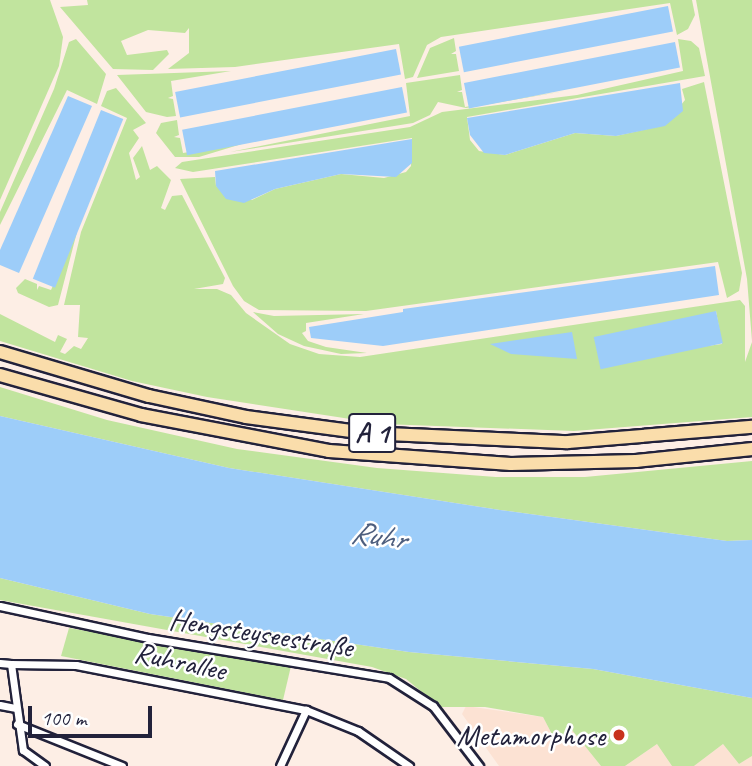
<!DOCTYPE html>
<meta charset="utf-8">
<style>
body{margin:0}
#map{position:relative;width:752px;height:766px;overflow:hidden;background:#fdeee5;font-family:Caveat,sans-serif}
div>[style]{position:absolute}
.built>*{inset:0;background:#fce2d3}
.green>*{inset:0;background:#c1e49e}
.water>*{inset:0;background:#9dcdf9;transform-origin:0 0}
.roads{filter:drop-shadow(2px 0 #22223b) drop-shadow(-2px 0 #22223b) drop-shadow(0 2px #22223b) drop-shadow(0 -2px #22223b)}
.street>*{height:7px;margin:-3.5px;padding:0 3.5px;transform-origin:3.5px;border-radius:3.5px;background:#fff}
.highway>*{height:12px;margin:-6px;padding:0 6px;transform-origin:6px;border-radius:6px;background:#faddab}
.dots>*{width:19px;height:19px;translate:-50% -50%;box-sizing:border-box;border:4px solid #fff;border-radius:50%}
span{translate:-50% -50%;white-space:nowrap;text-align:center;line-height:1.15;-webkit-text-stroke:5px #fff;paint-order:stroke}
.shield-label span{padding:2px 5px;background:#fff;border:2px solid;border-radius:5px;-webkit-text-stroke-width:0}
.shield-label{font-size:28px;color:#22223b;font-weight:700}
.street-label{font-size:30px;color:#22223b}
.poi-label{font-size:30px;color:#22223b}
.right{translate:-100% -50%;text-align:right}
.water-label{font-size:32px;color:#4d5e7e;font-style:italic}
.scale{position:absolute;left:28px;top:706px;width:124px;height:32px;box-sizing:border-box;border:4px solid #22223b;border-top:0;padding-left:9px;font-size:21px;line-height:24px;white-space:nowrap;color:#22223b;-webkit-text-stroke:5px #fff;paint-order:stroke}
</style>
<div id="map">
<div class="built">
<div style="clip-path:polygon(466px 706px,543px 717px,556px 742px,572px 730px,601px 766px,499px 766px,462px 714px)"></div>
<div style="clip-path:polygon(657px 744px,672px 766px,625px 766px)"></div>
<div style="clip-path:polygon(723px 744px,739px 764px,752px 756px,752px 766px,694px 766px)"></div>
</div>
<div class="green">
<div style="clip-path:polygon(0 0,50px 0,63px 37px,59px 66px,0 200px)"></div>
<div style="clip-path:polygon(87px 0,692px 0,695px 15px,688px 29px,677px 35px,670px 3px,441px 37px,427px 45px,413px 77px,405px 79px,399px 44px,235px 67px,168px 69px,189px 53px,189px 28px,185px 33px,148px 30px,121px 41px,127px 55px,167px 50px,169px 54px,153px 70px,113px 69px,60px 7px,88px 5px)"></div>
<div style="clip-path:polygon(696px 0,752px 0,752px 341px,747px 279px)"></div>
<div style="clip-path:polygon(454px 38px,456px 51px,451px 54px,456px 54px,459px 71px,417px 78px,430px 48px)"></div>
<div style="clip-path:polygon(76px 39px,106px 74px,97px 104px,67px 90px,0 225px,0 212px,54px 89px,69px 42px)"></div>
<div style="clip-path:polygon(678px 39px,691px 41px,699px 48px,705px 76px,467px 117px,470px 140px,479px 151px,505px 155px,575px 133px,616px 136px,665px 125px,685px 100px,682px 89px,704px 82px,742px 273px,739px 291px,727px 298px,718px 262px,366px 311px,259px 310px,244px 301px,233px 286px,180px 179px,215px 177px,216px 186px,252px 200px,275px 189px,341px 174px,384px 178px,406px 172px,411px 166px,412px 138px,193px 172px,175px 168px,182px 162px,410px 127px,442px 112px,577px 95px,683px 71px)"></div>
<div style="clip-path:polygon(231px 71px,171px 81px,173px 96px,168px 98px,173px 99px,176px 116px,167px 117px,146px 112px,117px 75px)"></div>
<div style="clip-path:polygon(460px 75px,462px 90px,457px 92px,462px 92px,465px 107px,565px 91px,466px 108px,438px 102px,430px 115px,413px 123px,230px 152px,410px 116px,406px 83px)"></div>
<div style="clip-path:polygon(evenodd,116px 88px,146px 123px,133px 130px,139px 138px,129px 153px,136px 180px,140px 177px,133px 158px,142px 146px,150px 170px,157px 166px,171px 180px,161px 208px,165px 210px,172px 196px,182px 195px,225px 278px,223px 284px,194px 289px,217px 289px,231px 295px,246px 313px,290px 344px,319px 354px,360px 357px,740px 300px,745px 306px,745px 362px,752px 342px,752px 417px,574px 431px,383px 424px,207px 397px,132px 381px,0 341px,0 314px,55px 342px,58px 335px,67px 339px,60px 352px,65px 354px,74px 346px,81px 349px,88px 338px,78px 337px,80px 305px,64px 305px,81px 232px,127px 118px,101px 106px,107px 91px,116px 88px,716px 311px,722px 344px,678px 350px,716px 311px)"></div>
<div style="clip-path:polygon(177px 120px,179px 135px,174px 137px,180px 138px,183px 153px,245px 143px,199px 157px,175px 157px,156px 133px,161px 123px)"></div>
<div style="clip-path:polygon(77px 232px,58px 305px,49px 307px,18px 293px,16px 288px,25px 279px,37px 284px,37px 290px,39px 286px,51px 290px)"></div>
<div style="clip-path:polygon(253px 312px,274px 316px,364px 314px,306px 323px,306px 331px,302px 333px,308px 341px,326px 347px,367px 353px,341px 354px,304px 346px,278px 334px)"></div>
<div style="clip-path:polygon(0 387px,107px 420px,237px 449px,377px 468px,496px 477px,585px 477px,752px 461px,752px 540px,727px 541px,500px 510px,229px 468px,0 416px)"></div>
<div style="clip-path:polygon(0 578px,150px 614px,409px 652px,593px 669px,752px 698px,752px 756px,739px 764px,723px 744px,694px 766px,672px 766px,657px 744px,625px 766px,601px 766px,572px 730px,556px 742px,543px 717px,485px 707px,440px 707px,406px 679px,372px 667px,0 600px)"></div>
<div style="clip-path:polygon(69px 628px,291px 666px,283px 700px,61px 656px)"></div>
</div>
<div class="water">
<div style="left:668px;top:6px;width:26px;height:213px;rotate:79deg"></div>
<div style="left:675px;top:42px;width:26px;height:215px;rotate:79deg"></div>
<div style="left:396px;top:49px;width:26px;height:225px;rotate:79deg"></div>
<div style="clip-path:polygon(680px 83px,683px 111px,665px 126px,616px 136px,575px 133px,505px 155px,484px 153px,470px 135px,467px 118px)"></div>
<div style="left:402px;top:87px;width:26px;height:224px;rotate:79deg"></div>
<div style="clip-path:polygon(68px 96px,92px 106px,19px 273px,0 265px,0 250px)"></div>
<div style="left:101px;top:110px;width:24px;height:182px;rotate:22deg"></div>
<div style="clip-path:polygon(412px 139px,412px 163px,396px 177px,341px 174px,275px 189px,244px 203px,226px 199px,216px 186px,215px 171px)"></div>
<div style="clip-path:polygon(715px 266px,719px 295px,383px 346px,311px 338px,309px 327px,403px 312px,403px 309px)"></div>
<div style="left:716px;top:311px;width:33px;height:125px;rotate:78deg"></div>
<div style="clip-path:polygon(572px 332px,577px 359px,511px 354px,490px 344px)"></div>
<div style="clip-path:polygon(0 416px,229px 468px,500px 510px,727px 541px,752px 540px,752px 698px,593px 669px,409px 652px,150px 614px,0 578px)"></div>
</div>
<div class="roads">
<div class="street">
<div style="left:0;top:606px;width:151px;rotate:12.2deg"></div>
<div style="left:148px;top:638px;width:244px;rotate:9.4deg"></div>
<div style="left:389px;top:678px;width:52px;rotate:32.5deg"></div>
<div style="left:433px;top:706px;width:76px;rotate:52.5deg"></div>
<div style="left:0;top:663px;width:11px;rotate:5deg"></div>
<div style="left:11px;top:664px;width:87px;rotate:82.1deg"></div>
<div style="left:23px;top:750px;width:27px;rotate:36deg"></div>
<div style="left:11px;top:664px;width:65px;rotate:0.9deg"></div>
<div style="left:76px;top:665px;width:234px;rotate:11.1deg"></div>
<div style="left:306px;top:710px;width:56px;rotate:22deg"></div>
<div style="left:358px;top:731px;width:62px;rotate:34.5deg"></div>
<div style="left:0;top:705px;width:15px;rotate:11deg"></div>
<div style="left:17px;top:724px;width:113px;rotate:21.8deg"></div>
<div style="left:280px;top:766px;width:62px;rotate:-65.1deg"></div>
</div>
<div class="highway">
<div style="left:0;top:352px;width:155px;rotate:16.5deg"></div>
<div style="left:149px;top:396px;width:99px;rotate:12.2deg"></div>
<div style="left:246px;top:417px;width:121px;rotate:7.6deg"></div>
<div style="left:366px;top:433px;width:202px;rotate:2.6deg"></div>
<div style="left:568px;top:442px;width:185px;rotate:-4.7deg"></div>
<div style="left:0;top:375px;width:147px;rotate:15.8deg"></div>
<div style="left:141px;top:415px;width:191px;rotate:10.8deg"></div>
<div style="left:329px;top:451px;width:182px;rotate:4.1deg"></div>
<div style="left:511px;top:464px;width:125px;rotate:-1.4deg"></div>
<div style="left:636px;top:461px;width:117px;rotate:-5.9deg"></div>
</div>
</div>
<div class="dots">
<div style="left:619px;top:735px;background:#c8321e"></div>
</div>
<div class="shield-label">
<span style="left:372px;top:433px">A 1</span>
</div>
<div class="street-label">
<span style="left:261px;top:633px;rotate:9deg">Hengsteyseestraße</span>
<span style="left:180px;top:661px;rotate:12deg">Ruhrallee</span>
</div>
<div class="poi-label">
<span class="right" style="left:605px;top:735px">Metamorphose</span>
</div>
<div class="water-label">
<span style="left:378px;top:536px;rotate:8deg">Ruhr</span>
</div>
<div class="scale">100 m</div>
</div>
